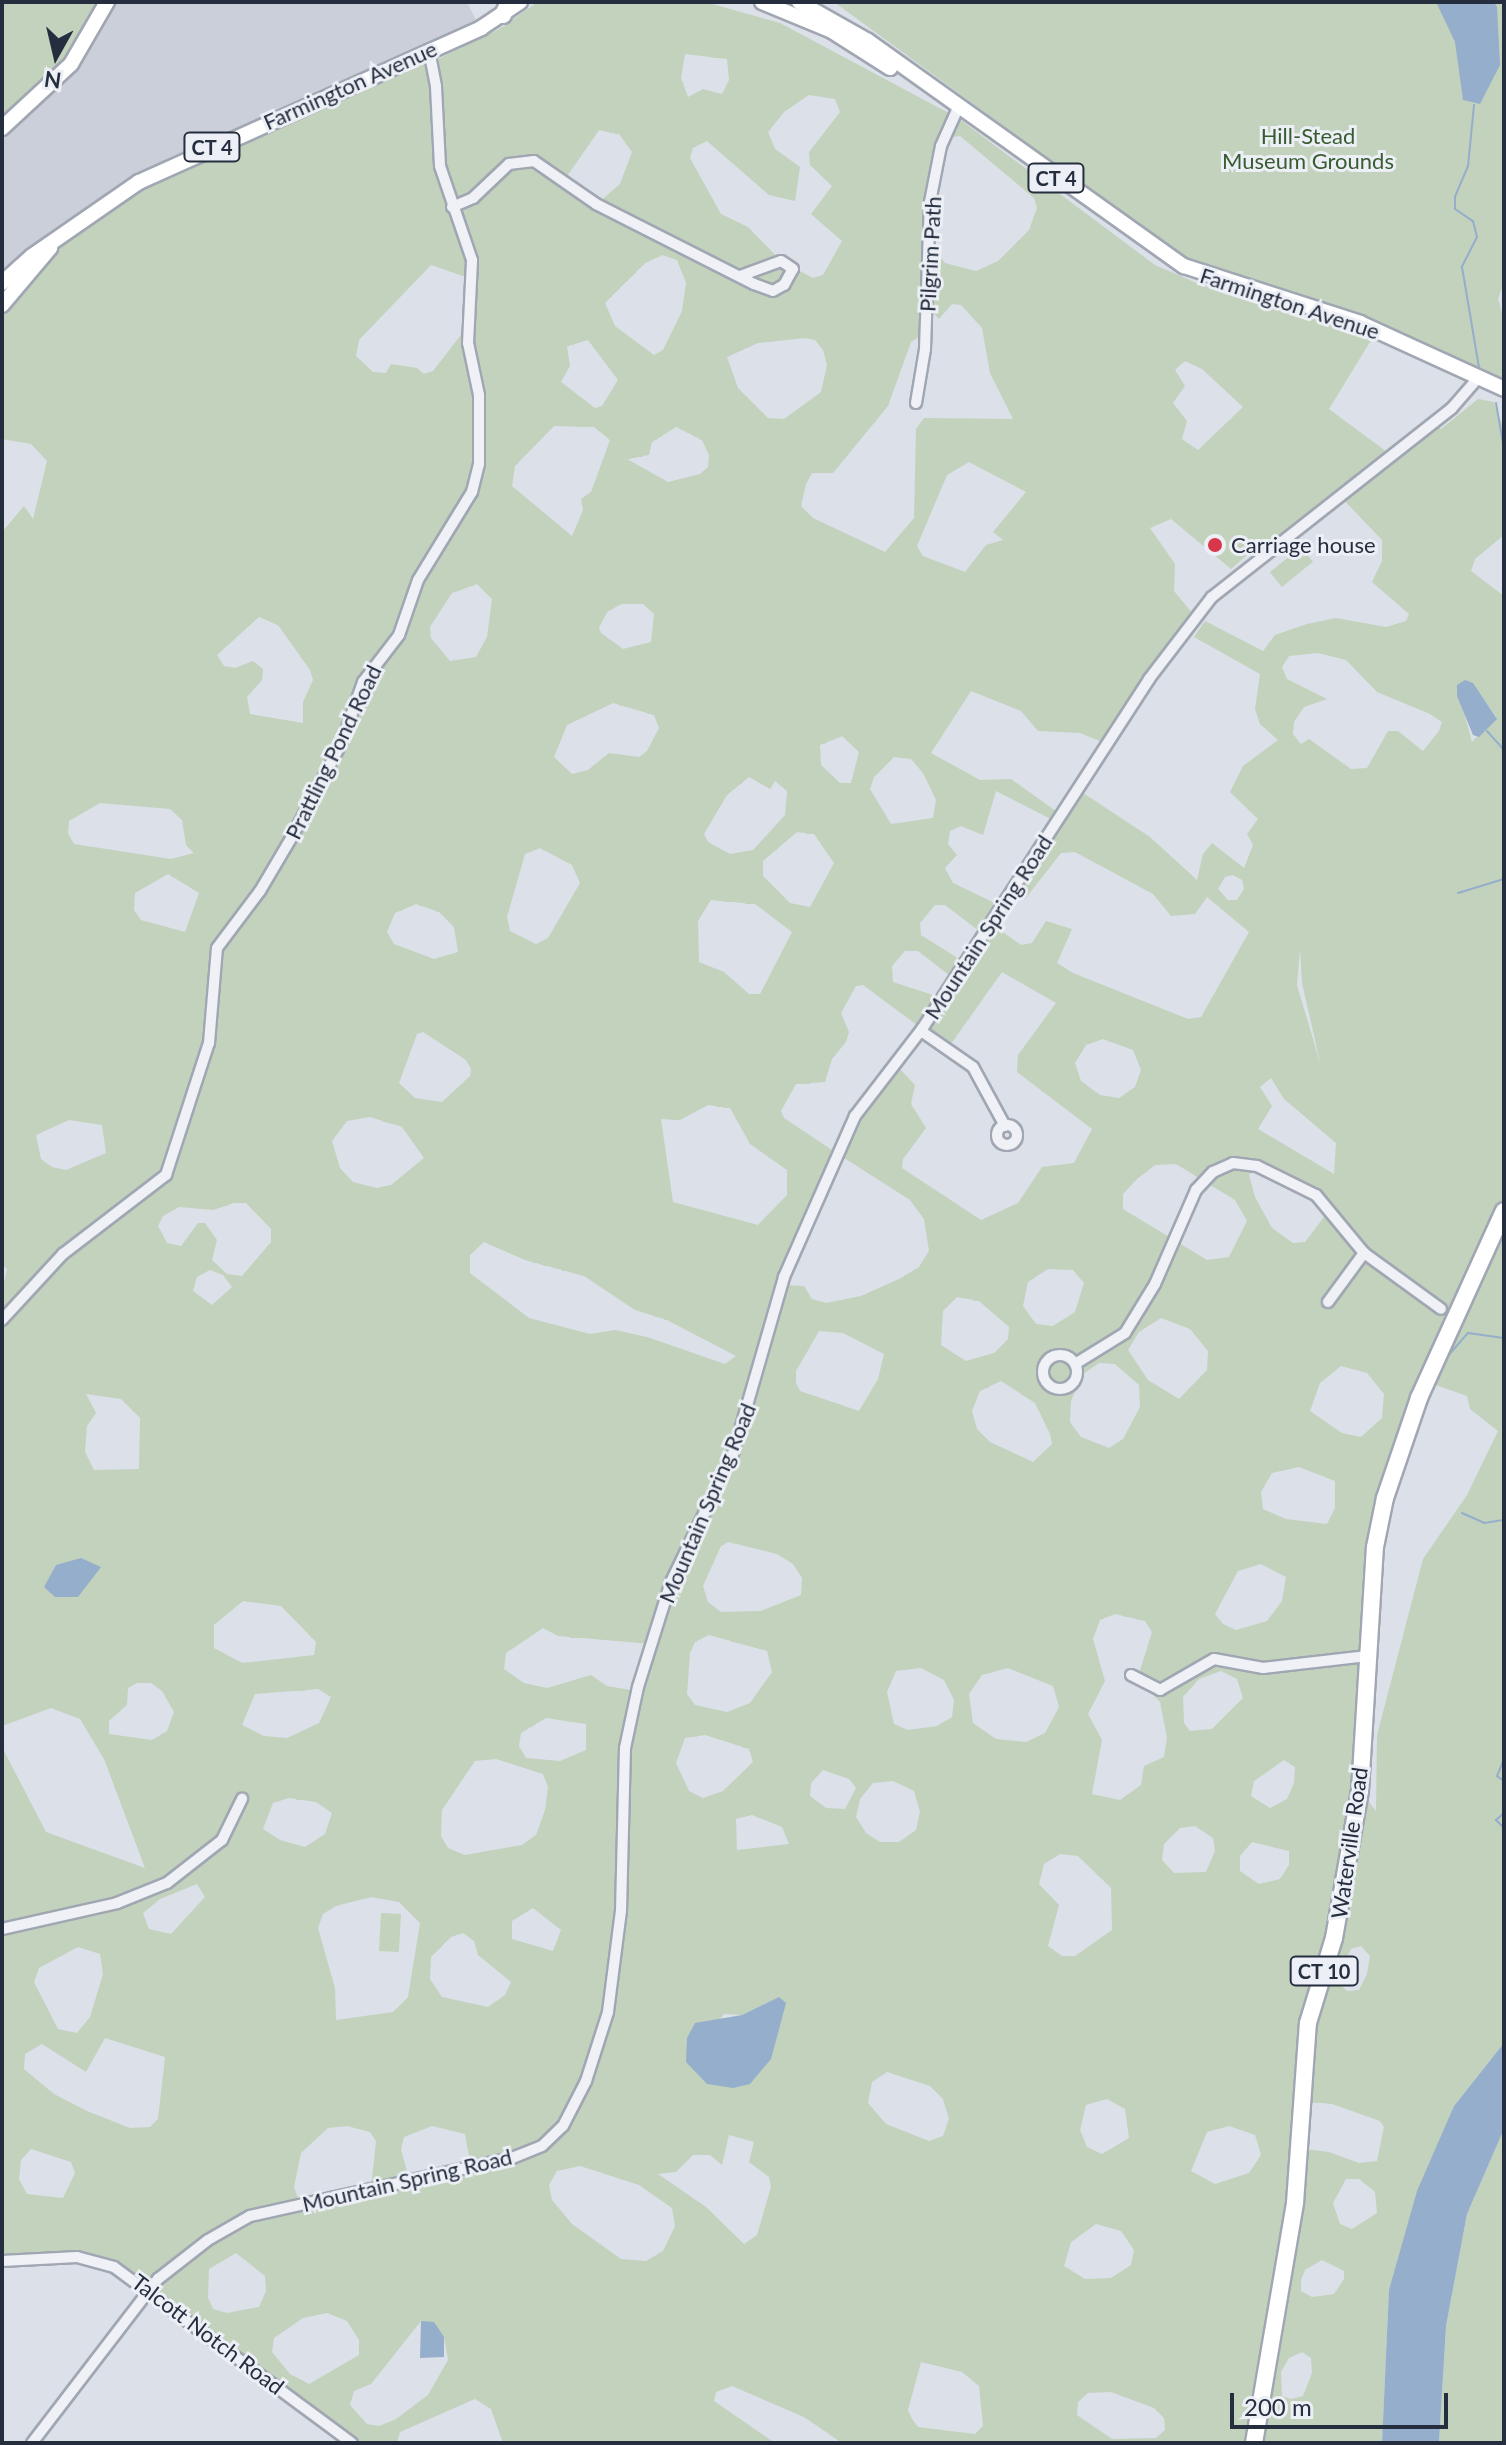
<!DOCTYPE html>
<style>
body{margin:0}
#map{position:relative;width:1506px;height:2445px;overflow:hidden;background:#dce0e8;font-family:Lato,sans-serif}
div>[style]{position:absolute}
.built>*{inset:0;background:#cacfda}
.green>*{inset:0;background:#c2d2bd;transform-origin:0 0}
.water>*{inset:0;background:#94aecb}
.stream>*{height:2px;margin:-1px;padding:0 1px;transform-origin:1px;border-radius:1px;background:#94aecb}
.roads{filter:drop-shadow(2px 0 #a1a7b2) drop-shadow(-2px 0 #a1a7b2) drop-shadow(0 2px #a1a7b2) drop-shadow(0 -2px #a1a7b2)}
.minor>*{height:10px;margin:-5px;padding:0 5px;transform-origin:5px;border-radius:5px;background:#eff1f6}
.minor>.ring{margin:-5px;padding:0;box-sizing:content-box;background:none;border:10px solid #eff1f6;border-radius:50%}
.major>*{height:14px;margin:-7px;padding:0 7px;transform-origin:7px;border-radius:7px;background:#fff}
.highway>*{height:16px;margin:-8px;padding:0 8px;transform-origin:8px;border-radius:8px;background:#fff}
.dots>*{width:22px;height:22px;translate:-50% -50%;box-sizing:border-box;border:4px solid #eceff5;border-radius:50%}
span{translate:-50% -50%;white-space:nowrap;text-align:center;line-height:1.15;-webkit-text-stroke:6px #eceff5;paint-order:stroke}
.shield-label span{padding:2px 6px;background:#eceff5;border:2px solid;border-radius:6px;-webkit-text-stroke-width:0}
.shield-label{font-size:20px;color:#252e3f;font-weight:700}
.street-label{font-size:22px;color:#252e3f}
.park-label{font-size:22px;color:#385c31}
.poi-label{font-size:22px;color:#252e3f}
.left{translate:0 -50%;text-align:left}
.frame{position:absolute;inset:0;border:4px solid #252e3f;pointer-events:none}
.north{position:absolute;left:16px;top:16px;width:80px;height:80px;-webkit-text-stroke:6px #eceff5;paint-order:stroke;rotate:188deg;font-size:22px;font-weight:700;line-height:32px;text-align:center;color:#252e3f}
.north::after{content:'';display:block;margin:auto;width:28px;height:36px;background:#252e3f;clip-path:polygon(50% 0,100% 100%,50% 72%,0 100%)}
.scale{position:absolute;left:1230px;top:2393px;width:218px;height:36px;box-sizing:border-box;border:4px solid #252e3f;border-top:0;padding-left:10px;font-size:24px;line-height:28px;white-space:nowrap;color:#252e3f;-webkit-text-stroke:6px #eceff5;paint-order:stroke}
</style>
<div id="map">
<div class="built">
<div style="clip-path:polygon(107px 2px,467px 2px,480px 28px,2px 283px,2px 128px)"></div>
</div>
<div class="green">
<div style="clip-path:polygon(2px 2px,107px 2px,96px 26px,33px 102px,2px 117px)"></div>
<div style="clip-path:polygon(evenodd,538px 2px,705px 2px,780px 23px,958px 118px,1155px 265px,1201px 285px,1373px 337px,1329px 409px,1391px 455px,1433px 422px,1441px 429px,1478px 399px,1494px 402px,1502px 424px,1504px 535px,1475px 559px,1471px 571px,1504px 596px,1504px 2043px,1454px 2106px,1389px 2290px,1382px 2443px,842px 2443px,804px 2417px,732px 2386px,716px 2392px,714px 2401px,775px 2443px,503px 2443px,491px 2409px,475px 2399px,400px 2432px,397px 2443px,352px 2443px,101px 2262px,2px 2261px,2px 1747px,46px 1832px,145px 1868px,104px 1759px,80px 1719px,51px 1708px,2px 1726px,2px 1291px,7px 1269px,2px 1265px,2px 532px,24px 506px,33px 519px,47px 461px,31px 444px,2px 439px,2px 305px,95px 211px,320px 97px,432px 62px,499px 29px,538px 2px,685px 54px,727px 59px,729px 80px,722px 94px,703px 89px,688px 97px,681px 78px,685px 54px,538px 2px,809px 95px,835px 99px,840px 112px,809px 152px,810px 165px,832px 186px,811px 214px,842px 241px,823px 275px,813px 278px,781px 261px,748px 227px,721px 214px,690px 158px,693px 148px,707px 141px,769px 195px,795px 201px,800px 167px,775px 149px,768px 132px,784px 112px,809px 95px,538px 2px,599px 130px,619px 134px,632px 152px,620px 184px,597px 204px,563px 182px,599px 130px,538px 2px,960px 136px,1034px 198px,1037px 208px,1029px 230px,998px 261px,976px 271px,945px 263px,929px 243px,934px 176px,952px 137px,960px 136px,538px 2px,662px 255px,677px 260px,686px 283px,682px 311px,663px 350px,654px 355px,615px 326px,605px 303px,645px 263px,662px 255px,538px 2px,431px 265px,466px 277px,464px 331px,433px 371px,424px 374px,417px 368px,391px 364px,386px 373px,373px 372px,356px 356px,359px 340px,431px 265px,538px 2px,952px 304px,961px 305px,982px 328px,990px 373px,1013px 419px,924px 418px,916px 429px,914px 518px,885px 552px,813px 518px,801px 506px,806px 484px,812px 473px,833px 473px,888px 406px,911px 342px,926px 332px,928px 307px,939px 319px,952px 304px,538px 2px,806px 338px,815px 340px,823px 350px,827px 365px,821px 392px,784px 419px,768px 418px,738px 388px,727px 357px,758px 343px,806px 338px,538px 2px,588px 340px,618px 380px,602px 406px,595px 408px,561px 382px,570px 366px,567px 346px,588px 340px,538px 2px,1185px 361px,1202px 369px,1243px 407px,1198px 450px,1182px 439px,1187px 421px,1173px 403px,1185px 386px,1175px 370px,1185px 361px,538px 2px,554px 426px,594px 427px,610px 440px,591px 492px,581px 499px,583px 510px,572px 536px,512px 486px,515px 466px,554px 426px,538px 2px,676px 427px,702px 440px,709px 455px,708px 467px,700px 474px,668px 482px,627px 459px,649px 455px,652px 442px,676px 427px,538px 2px,969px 462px,1026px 492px,993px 532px,1003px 540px,986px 545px,965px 572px,923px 556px,917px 546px,947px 475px,969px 462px,538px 2px,1339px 495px,1382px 540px,1382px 561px,1372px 582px,1409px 614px,1406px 621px,1386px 627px,1336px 618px,1307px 624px,1275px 635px,1263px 651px,1205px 621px,1194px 637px,1260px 674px,1255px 709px,1260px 724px,1278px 740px,1243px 766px,1230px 792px,1258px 819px,1247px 834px,1253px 845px,1244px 868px,1212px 843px,1203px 854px,1197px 880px,1150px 837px,1077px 789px,1060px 814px,1011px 779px,980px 780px,931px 753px,971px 691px,1021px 711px,1038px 731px,1080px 733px,1102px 742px,1193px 614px,1174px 591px,1175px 564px,1150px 528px,1171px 519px,1231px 569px,1254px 549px,1265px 552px,1339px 495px,538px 2px,477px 584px,492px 599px,487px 637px,476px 657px,450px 661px,431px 638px,430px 627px,452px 593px,477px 584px,538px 2px,622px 604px,643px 604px,654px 614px,651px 642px,623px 649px,601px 633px,599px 627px,608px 611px,622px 604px,538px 2px,259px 617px,278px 625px,310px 670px,313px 680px,303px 702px,303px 723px,250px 714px,247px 697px,262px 680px,263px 669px,253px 661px,235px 668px,224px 666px,217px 655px,259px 617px,538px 2px,1318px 653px,1346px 660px,1377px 692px,1430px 714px,1442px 722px,1439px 731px,1423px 751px,1398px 731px,1388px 731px,1367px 768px,1351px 769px,1309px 739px,1301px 744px,1293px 734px,1294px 722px,1304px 707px,1327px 699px,1287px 679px,1282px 667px,1289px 656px,1318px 653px,538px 2px,1457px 687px,1480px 694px,1496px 717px,1472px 742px,1457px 687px,538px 2px,613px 703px,654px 715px,659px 728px,647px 751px,639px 757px,609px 753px,588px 770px,572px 774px,554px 757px,567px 725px,613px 703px,538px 2px,842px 736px,859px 752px,851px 783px,840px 783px,821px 765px,820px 745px,842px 736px,538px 2px,894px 757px,911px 759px,923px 773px,936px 800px,933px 818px,891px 824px,870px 789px,874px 777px,894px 757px,538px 2px,749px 777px,770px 789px,775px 781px,787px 791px,785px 815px,753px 850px,730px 854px,708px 842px,704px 834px,727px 795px,749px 777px,538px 2px,996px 791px,1053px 820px,1011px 890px,1025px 899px,1061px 853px,1075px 852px,1153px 894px,1171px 916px,1195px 914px,1207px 897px,1249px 932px,1201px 1017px,1188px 1019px,1073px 973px,1057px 963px,1072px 929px,1046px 921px,1032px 943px,1021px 945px,990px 923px,1001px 906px,953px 883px,945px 868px,957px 855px,948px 844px,950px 831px,961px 826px,983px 835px,996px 791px,538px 2px,100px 803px,170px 809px,182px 820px,186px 845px,194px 853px,171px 859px,74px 844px,68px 833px,69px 821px,100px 803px,538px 2px,797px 832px,814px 834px,834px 863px,810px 907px,790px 903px,763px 876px,763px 861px,797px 832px,538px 2px,540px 848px,572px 865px,580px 883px,548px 938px,536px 944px,510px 931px,507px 917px,525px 854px,540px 848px,538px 2px,168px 874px,199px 893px,185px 932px,141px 920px,134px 910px,135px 893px,168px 874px,538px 2px,1233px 875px,1242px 880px,1244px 889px,1237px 900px,1228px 900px,1218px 889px,1225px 877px,1233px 875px,538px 2px,711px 900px,755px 904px,792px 932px,760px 994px,749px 994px,724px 972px,699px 962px,698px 921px,711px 900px,538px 2px,416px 904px,439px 912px,454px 927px,458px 952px,434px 959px,394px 944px,387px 932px,395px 913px,416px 904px,538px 2px,935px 905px,945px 905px,983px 934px,964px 962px,921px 935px,920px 923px,935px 905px,538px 2px,1300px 949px,1302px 983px,1321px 1066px,1297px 985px,1300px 949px,538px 2px,905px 951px,918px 951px,954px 979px,942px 998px,893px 982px,892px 966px,905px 951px,538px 2px,1002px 972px,1056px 1003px,1018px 1055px,1017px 1072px,1092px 1129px,1074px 1163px,1042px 1167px,1018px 1203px,981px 1220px,902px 1168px,903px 1159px,926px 1128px,911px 1104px,915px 1085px,893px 1062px,838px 1154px,784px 1118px,781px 1111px,796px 1084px,825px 1082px,832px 1059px,846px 1042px,849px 1032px,841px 1013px,856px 986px,863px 985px,948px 1048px,1002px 972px,538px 2px,423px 1032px,466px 1060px,471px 1069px,470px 1076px,442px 1102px,415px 1098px,399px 1083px,417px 1034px,423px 1032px,538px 2px,1103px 1039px,1133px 1050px,1141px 1070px,1135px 1087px,1119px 1098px,1100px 1095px,1081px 1081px,1075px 1063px,1086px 1045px,1103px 1039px,538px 2px,1271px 1078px,1284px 1099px,1336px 1143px,1334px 1174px,1258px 1129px,1272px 1106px,1260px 1087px,1271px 1078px,538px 2px,708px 1105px,730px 1108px,750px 1144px,787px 1170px,787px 1195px,758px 1225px,673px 1202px,661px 1119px,680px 1120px,708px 1105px,538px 2px,370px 1117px,402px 1127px,424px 1158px,391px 1185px,377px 1188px,353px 1182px,340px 1168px,332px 1141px,347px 1121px,370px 1117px,538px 2px,69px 1120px,102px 1125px,106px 1153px,66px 1170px,52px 1167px,41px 1159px,36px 1135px,69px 1120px,538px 2px,838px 1154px,910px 1200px,924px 1219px,929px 1251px,919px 1267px,899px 1279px,861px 1296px,826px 1303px,812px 1299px,804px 1286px,782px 1285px,838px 1154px,538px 2px,1176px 1164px,1235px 1200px,1247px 1221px,1229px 1257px,1207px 1260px,1123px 1209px,1123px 1194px,1137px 1179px,1155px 1165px,1176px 1164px,538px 2px,1256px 1166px,1325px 1203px,1324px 1217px,1305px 1242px,1293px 1243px,1272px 1228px,1255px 1197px,1249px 1175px,1256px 1166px,538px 2px,234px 1203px,246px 1203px,271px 1229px,271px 1242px,242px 1276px,227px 1274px,212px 1260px,217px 1240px,205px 1223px,198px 1223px,181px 1246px,167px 1243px,158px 1226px,163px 1216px,179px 1207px,213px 1210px,234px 1203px,538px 2px,484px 1242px,525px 1260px,584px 1276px,635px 1310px,667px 1320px,736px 1356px,725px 1364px,647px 1337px,615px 1330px,590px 1334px,529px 1318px,470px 1273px,470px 1255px,484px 1242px,538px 2px,1048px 1269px,1073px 1270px,1084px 1283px,1075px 1312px,1053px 1326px,1036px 1324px,1023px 1306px,1028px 1282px,1048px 1269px,538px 2px,210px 1270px,223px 1275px,232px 1287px,212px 1305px,193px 1291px,197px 1277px,210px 1270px,538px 2px,957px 1297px,979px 1301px,1009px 1327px,1008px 1339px,994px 1353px,966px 1361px,941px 1345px,943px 1311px,957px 1297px,538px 2px,1161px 1318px,1190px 1329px,1208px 1351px,1207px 1370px,1179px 1399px,1148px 1380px,1128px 1350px,1139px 1332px,1161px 1318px,538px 2px,819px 1331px,843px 1333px,884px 1354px,878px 1379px,859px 1411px,800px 1391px,796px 1383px,796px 1371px,819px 1331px,538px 2px,1099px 1363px,1115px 1364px,1139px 1385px,1140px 1407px,1123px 1439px,1109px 1448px,1081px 1437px,1070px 1422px,1071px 1401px,1083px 1374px,1099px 1363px,538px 2px,1341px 1366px,1367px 1373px,1384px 1394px,1382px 1418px,1361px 1437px,1342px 1433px,1310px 1411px,1320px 1383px,1341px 1366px,538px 2px,1001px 1381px,1035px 1403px,1050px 1434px,1052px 1444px,1033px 1462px,990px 1442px,977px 1429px,972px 1411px,980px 1391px,1001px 1381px,538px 2px,1430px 1383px,1467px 1396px,1470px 1409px,1498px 1431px,1467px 1495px,1423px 1559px,1377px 1735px,1376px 1811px,1360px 1791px,1385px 1498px,1430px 1383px,538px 2px,86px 1394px,121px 1399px,140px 1418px,139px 1469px,94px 1470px,85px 1452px,87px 1426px,96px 1413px,86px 1394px,538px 2px,1299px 1467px,1335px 1481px,1335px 1508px,1327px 1524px,1286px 1519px,1263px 1509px,1261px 1492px,1272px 1473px,1299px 1467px,538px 2px,728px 1542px,777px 1554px,793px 1564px,802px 1578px,801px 1595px,761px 1611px,721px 1612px,708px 1602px,703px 1586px,721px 1546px,728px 1542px,538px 2px,1261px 1564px,1286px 1577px,1282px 1601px,1267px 1621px,1236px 1630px,1223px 1624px,1215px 1614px,1238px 1571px,1261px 1564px,538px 2px,243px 1601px,281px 1606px,316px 1642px,314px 1655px,242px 1663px,214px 1648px,214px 1625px,243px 1601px,538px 2px,1115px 1614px,1145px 1621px,1152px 1632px,1138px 1677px,1160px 1702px,1167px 1738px,1164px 1757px,1144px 1766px,1141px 1785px,1120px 1800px,1092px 1794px,1102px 1740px,1088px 1714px,1105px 1681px,1093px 1639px,1100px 1620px,1115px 1614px,538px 2px,543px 1628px,558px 1636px,651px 1644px,637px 1691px,607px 1686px,591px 1675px,547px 1688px,524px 1683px,504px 1669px,506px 1653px,543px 1628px,538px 2px,709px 1635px,767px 1651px,772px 1672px,750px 1703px,727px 1712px,695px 1705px,687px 1694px,690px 1653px,695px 1642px,709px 1635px,538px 2px,921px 1668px,944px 1680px,954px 1700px,952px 1717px,937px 1726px,908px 1730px,894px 1724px,887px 1692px,896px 1671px,921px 1668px,538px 2px,1008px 1668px,1053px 1686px,1059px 1707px,1045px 1733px,1026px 1742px,996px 1739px,973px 1723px,969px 1694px,982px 1675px,1008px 1668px,538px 2px,1221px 1671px,1237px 1679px,1243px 1698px,1212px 1729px,1190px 1731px,1184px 1723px,1183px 1697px,1199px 1679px,1221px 1671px,538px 2px,137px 1683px,151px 1683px,162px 1691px,174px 1712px,167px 1731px,152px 1740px,109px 1734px,109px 1721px,127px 1705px,128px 1688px,137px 1683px,538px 2px,318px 1689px,331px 1697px,319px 1723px,287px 1738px,264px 1736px,242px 1725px,255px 1694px,318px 1689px,538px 2px,546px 1718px,586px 1724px,586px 1750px,560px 1761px,526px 1758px,519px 1746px,521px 1733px,546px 1718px,538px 2px,705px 1735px,749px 1749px,753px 1762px,723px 1791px,703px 1798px,689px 1791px,676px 1763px,685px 1738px,705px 1735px,538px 2px,496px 1759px,543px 1774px,548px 1787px,545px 1810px,536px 1835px,522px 1845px,465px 1855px,448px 1848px,441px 1836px,442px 1810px,475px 1761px,496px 1759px,538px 2px,1284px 1760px,1295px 1767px,1294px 1783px,1287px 1799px,1270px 1808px,1251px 1796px,1254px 1781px,1284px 1760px,538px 2px,823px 1770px,849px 1779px,856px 1788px,845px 1809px,826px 1808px,810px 1796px,811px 1783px,823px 1770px,538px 2px,893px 1781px,914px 1791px,920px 1812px,916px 1830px,899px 1842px,880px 1842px,866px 1833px,856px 1817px,860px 1799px,873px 1783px,893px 1781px,538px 2px,289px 1798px,316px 1802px,332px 1813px,325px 1834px,305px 1847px,280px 1840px,263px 1829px,273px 1803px,289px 1798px,538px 2px,752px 1815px,782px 1827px,789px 1844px,737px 1850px,736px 1819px,752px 1815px,538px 2px,1195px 1826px,1213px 1838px,1215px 1851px,1206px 1872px,1174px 1873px,1162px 1860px,1164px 1844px,1180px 1828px,1195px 1826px,538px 2px,1252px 1842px,1289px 1851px,1289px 1865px,1280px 1879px,1259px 1884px,1240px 1871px,1240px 1856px,1252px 1842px,538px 2px,1060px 1854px,1078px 1856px,1111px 1888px,1112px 1930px,1075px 1956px,1062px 1956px,1048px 1946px,1059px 1905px,1039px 1884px,1044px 1864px,1060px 1854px,538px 2px,197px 1884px,205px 1897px,171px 1934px,149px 1929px,143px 1913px,160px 1899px,197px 1884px,538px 2px,371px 1897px,399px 1902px,420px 1923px,408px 1997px,393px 2012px,336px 2020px,335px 1988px,318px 1928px,323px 1914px,336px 1906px,371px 1897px,538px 2px,533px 1908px,561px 1930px,553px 1951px,512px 1939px,512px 1921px,533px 1908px,538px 2px,463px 1933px,474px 1941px,478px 1955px,511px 1982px,505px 1995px,488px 2007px,442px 1997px,430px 1979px,431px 1957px,451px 1937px,463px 1933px,538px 2px,1361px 1946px,1370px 1956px,1367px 1974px,1359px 1990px,1347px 1991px,1338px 1983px,1344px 1963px,1351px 1949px,1361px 1946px,538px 2px,78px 1947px,100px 1954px,103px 1974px,90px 2017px,77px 2033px,58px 2029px,34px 1982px,39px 1968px,78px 1947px,538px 2px,779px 1997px,686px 2062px,724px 2014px,742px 2015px,779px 1997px,538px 2px,105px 2038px,165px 2057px,158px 2119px,150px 2127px,130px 2128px,87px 2111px,54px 2094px,24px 2069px,25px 2054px,42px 2044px,86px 2072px,105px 2038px,538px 2px,887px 2072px,930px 2086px,943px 2099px,949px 2119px,943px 2136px,929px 2141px,886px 2124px,868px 2103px,872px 2082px,887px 2072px,538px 2px,1107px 2099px,1125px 2109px,1129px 2138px,1102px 2154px,1087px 2147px,1080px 2130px,1086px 2105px,1107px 2099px,538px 2px,1300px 2101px,1332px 2104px,1380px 2121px,1384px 2127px,1377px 2161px,1359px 2163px,1329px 2152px,1298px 2148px,1300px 2101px,538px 2px,347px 2126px,370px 2132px,376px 2141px,371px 2189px,300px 2204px,294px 2187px,301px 2153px,328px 2128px,347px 2126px,538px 2px,432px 2126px,465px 2134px,471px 2167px,410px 2181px,401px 2150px,404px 2137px,432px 2126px,538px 2px,1229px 2126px,1255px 2135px,1261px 2155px,1249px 2173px,1215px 2184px,1191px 2171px,1207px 2132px,1229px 2126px,538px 2px,729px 2135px,754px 2142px,749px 2162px,769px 2177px,771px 2187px,757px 2235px,744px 2244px,706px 2207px,658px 2174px,676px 2172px,693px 2155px,710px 2155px,722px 2165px,729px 2135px,538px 2px,31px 2149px,71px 2162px,75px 2173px,63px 2198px,27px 2194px,19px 2179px,21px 2160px,31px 2149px,538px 2px,580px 2166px,639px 2185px,672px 2208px,675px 2226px,663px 2251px,646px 2261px,621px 2259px,572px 2224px,552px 2200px,549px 2185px,557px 2171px,580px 2166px,538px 2px,1346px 2179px,1359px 2179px,1375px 2192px,1377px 2213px,1352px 2229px,1340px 2224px,1333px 2203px,1346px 2179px,538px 2px,1096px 2224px,1121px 2231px,1134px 2250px,1131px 2265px,1111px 2278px,1085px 2279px,1064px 2266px,1071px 2242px,1096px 2224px,538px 2px,236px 2253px,265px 2276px,266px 2291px,259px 2307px,227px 2313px,213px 2309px,208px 2298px,209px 2269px,236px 2253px,538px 2px,1322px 2260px,1344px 2271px,1344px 2279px,1334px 2294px,1312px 2297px,1301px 2291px,1301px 2280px,1305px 2270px,1322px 2260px,538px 2px,327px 2313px,347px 2321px,359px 2340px,359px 2355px,309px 2384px,290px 2374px,272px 2352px,274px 2338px,303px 2318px,327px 2313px,538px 2px,421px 2321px,444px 2337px,448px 2360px,428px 2395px,396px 2419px,379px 2426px,367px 2424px,350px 2405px,354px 2391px,371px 2384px,421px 2321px,538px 2px,1302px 2352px,1311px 2358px,1312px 2373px,1303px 2396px,1291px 2399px,1282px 2396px,1281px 2372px,1289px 2358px,1302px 2352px,538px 2px,921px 2362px,962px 2372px,979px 2386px,983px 2426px,975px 2434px,918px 2427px,912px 2419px,908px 2410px,921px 2362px,538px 2px,1111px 2392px,1154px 2408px,1164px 2418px,1165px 2430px,1156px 2438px,1112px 2439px,1077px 2415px,1078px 2402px,1088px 2393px,1111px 2392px)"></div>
<div style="clip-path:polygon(834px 2px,1504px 2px,1504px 282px,1498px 299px,1504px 319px,1504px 389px,1341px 317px,1351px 312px,1184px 258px)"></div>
<div style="left:1301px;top:547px;width:19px;height:40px;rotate:51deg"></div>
<div style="left:381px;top:1913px;width:20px;height:38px;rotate:3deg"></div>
<div style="clip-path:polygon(1504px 2129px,1504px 2443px,1439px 2443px,1446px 2326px,1467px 2214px)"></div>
</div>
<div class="water">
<div style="clip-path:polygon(1436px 2px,1494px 2px,1497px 7px,1500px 65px,1480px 104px,1463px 100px,1455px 42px)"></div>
<div style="clip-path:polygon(1465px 680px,1473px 683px,1497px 719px,1479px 737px,1473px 735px,1457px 696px,1457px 685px)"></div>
<div style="clip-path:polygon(81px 1558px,101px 1567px,78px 1597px,55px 1597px,44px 1587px,56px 1565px)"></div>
<div style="clip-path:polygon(779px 1997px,786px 2003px,771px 2059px,750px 2084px,733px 2088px,707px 2084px,686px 2062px,687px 2038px,695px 2023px,742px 2015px)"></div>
<div style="clip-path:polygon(1504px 2043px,1504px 2129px,1467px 2214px,1446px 2326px,1439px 2443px,1382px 2443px,1389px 2290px,1417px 2191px,1454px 2106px)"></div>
<div style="clip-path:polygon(421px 2321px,434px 2322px,444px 2337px,444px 2357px,420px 2358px)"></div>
</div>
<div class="stream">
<div style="left:1474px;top:105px;width:61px;rotate:95.6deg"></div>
<div style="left:1468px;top:166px;width:33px;rotate:113deg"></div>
<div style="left:1455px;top:196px;width:13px;rotate:90deg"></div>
<div style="left:1455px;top:209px;width:22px;rotate:34deg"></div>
<div style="left:1473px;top:221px;width:16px;rotate:76deg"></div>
<div style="left:1477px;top:237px;width:34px;rotate:117deg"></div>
<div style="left:1462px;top:267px;width:101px;rotate:80.4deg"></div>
<div style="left:1496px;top:403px;width:47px;rotate:80.1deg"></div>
<div style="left:1487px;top:731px;width:25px;rotate:48deg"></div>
<div style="left:1458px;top:893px;width:48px;rotate:-16.9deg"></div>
<div style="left:1447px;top:1357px;width:32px;rotate:-49deg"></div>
<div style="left:1468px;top:1333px;width:36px;rotate:8deg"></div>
<div style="left:1462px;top:1513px;width:24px;rotate:24deg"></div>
<div style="left:1484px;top:1523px;width:20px;rotate:-9deg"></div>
<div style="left:1504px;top:1759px;width:18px;rotate:112deg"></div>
<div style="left:1497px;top:1776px;width:9px;rotate:36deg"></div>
<div style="left:1504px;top:1813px;width:11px;rotate:139deg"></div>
<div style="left:1496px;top:1820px;width:11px;rotate:45deg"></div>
</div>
<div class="roads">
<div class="minor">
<div style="left:452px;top:207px;width:23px;rotate:-23deg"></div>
<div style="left:473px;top:198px;width:50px;rotate:-43.4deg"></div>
<div style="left:509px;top:164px;width:25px;rotate:-7deg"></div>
<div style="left:534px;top:161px;width:75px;rotate:34.7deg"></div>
<div style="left:596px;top:204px;width:177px;rotate:26.9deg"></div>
<div style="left:754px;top:284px;width:20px;rotate:20deg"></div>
<div style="left:773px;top:291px;width:13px;rotate:-29deg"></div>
<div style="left:784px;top:285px;width:18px;rotate:-61deg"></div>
<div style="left:793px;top:269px;width:14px;rotate:-146deg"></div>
<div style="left:781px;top:261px;width:44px;rotate:159.9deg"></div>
<div style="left:916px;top:403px;width:55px;rotate:-80.5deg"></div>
<div style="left:925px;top:349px;width:147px;rotate:-88.1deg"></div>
<div style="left:930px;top:202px;width:57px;rotate:-78.9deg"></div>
<div style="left:941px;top:146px;width:42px;rotate:-65.9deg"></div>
<div style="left:921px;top:1031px;width:63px;rotate:34.7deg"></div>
<div style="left:973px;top:1067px;width:67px;rotate:61.5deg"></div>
<div class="ring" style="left:997px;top:1125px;width:10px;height:10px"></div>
<div style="left:1328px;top:1302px;width:61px;rotate:-53.7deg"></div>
<div style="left:2px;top:1320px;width:90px;rotate:-47.3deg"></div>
<div style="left:63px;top:1254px;width:130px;rotate:-37.5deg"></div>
<div style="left:166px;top:1175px;width:139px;rotate:-72deg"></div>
<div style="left:209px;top:1043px;width:95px;rotate:-85.2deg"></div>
<div style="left:217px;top:948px;width:71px;rotate:-53deg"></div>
<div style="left:260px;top:891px;width:65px;rotate:-59.5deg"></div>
<div style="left:293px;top:835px;width:105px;rotate:-62.2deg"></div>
<div style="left:342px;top:742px;width:64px;rotate:-70.7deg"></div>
<div style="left:363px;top:682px;width:59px;rotate:-52.5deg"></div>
<div style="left:399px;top:635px;width:58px;rotate:-70.9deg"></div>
<div style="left:418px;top:580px;width:103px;rotate:-58.5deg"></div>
<div style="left:472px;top:492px;width:29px;rotate:-76deg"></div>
<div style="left:479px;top:464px;width:69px;rotate:-90deg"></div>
<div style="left:479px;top:395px;width:53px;rotate:-101.9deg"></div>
<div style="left:468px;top:343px;width:83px;rotate:-87.2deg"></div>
<div style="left:472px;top:260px;width:99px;rotate:-108.8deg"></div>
<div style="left:440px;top:166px;width:80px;rotate:-92.9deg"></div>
<div style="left:436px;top:86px;width:37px;rotate:-101deg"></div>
<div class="ring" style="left:1043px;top:1355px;width:24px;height:24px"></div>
<div style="left:1075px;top:1364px;width:59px;rotate:-31.8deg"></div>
<div style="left:1125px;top:1333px;width:57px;rotate:-58.5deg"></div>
<div style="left:1155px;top:1284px;width:103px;rotate:-66.4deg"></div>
<div style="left:1196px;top:1190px;width:25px;rotate:-47deg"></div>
<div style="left:1213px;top:1172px;width:22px;rotate:-24deg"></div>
<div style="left:1233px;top:1163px;width:24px;rotate:7deg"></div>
<div style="left:1257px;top:1166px;width:66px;rotate:26.2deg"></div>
<div style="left:1316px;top:1195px;width:75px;rotate:50.4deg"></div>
<div style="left:1364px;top:1253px;width:95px;rotate:36deg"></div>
<div style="left:1131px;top:1675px;width:33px;rotate:27deg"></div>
<div style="left:1160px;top:1690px;width:62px;rotate:-29.9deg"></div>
<div style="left:1214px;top:1659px;width:50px;rotate:10.4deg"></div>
<div style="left:1263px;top:1668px;width:105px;rotate:-6.6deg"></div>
<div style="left:2px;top:1929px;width:118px;rotate:-12.7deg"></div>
<div style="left:117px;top:1903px;width:54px;rotate:-21.8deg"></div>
<div style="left:167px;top:1883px;width:70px;rotate:-38deg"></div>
<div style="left:222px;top:1840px;width:46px;rotate:-64deg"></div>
<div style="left:2px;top:2261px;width:75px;rotate:-3.1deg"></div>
<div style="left:77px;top:2257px;width:38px;rotate:15deg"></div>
<div style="left:114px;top:2267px;width:296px;rotate:36.5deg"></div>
<div style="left:32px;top:2443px;width:207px;rotate:-52.5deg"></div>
<div style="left:158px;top:2279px;width:63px;rotate:-38deg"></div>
<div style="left:208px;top:2240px;width:48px;rotate:-29.7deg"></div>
<div style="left:250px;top:2216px;width:268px;rotate:-12.5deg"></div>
<div style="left:512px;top:2158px;width:32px;rotate:-22deg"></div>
<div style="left:542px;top:2146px;width:29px;rotate:-44deg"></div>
<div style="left:563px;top:2126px;width:51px;rotate:-62.9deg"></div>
<div style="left:586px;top:2081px;width:72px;rotate:-72.3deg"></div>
<div style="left:608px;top:2012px;width:102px;rotate:-82.7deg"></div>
<div style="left:621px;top:1911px;width:163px;rotate:-88.6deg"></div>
<div style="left:625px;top:1748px;width:62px;rotate:-78deg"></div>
<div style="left:638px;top:1687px;width:110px;rotate:-72.6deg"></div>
<div style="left:671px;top:1582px;width:142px;rotate:-64.2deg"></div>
<div style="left:733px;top:1454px;width:184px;rotate:-73.9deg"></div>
<div style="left:784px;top:1277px;width:176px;rotate:-66.2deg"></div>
<div style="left:855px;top:1116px;width:110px;rotate:-52.4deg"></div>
<div style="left:922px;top:1029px;width:417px;rotate:-57deg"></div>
<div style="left:1149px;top:679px;width:103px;rotate:-52.5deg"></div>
<div style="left:1212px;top:597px;width:305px;rotate:-38.2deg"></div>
<div style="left:1452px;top:408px;width:38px;rotate:-49deg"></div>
</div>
<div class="major">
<div style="left:762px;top:2px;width:76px;rotate:22.5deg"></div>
<div style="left:832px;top:31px;width:69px;rotate:32.5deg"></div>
<div style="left:799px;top:2px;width:79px;rotate:29.5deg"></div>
<div style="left:868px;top:41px;width:388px;rotate:35.5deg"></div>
<div style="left:1184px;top:266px;width:185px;rotate:17.9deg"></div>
<div style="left:1360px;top:323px;width:158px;rotate:24.6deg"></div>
<div style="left:2px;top:128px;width:94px;rotate:-42.8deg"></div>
<div style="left:71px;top:64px;width:72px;rotate:-59.9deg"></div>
<div style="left:2px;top:283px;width:40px;rotate:-42deg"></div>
<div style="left:32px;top:256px;width:130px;rotate:-34.7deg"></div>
<div style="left:139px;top:182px;width:375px;rotate:-24.2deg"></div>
<div style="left:481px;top:28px;width:47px;rotate:-33.7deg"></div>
<div style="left:2px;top:305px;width:75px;rotate:-49.9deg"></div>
</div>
<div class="highway">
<div style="left:503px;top:15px;width:14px;rotate:-65deg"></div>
<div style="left:1254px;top:2443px;width:243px;rotate:-80.3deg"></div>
<div style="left:1295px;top:2203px;width:180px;rotate:-85.9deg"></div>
<div style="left:1308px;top:2023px;width:89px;rotate:-73deg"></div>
<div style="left:1334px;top:1938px;width:149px;rotate:-80deg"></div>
<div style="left:1360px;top:1791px;width:244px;rotate:-86.5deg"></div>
<div style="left:1375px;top:1547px;width:50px;rotate:-78.5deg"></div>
<div style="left:1385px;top:1498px;width:106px;rotate:-71.2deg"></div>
<div style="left:1419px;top:1398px;width:205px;rotate:-65.6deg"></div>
</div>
</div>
<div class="dots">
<div style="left:1215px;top:545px;background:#d8364b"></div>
</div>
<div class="shield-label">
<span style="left:212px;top:147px">CT 4</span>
<span style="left:1056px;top:178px">CT 4</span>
<span style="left:1324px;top:1971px">CT 10</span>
</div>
<div class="street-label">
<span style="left:350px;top:85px;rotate:-24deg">Farmington Avenue</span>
<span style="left:930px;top:254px;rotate:-87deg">Pilgrim Path</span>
<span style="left:1290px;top:303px;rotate:18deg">Farmington Avenue</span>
<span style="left:333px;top:752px;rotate:-64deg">Prattling Pond Road</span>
<span style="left:988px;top:927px;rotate:-57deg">Mountain Spring Road</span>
<span style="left:707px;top:1503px;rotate:-67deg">Mountain Spring Road</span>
<span style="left:1349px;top:1843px;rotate:-82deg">Waterville Road</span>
<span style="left:407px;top:2180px;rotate:-13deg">Mountain Spring Road</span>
<span style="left:208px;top:2334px;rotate:37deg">Talcott Notch Road</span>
</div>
<div class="park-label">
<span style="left:1308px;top:148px">Hill-Stead<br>Museum Grounds</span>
</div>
<div class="poi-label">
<span class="left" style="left:1231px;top:545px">Carriage house</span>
</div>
<div class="frame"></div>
<div class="north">N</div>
<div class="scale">200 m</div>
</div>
